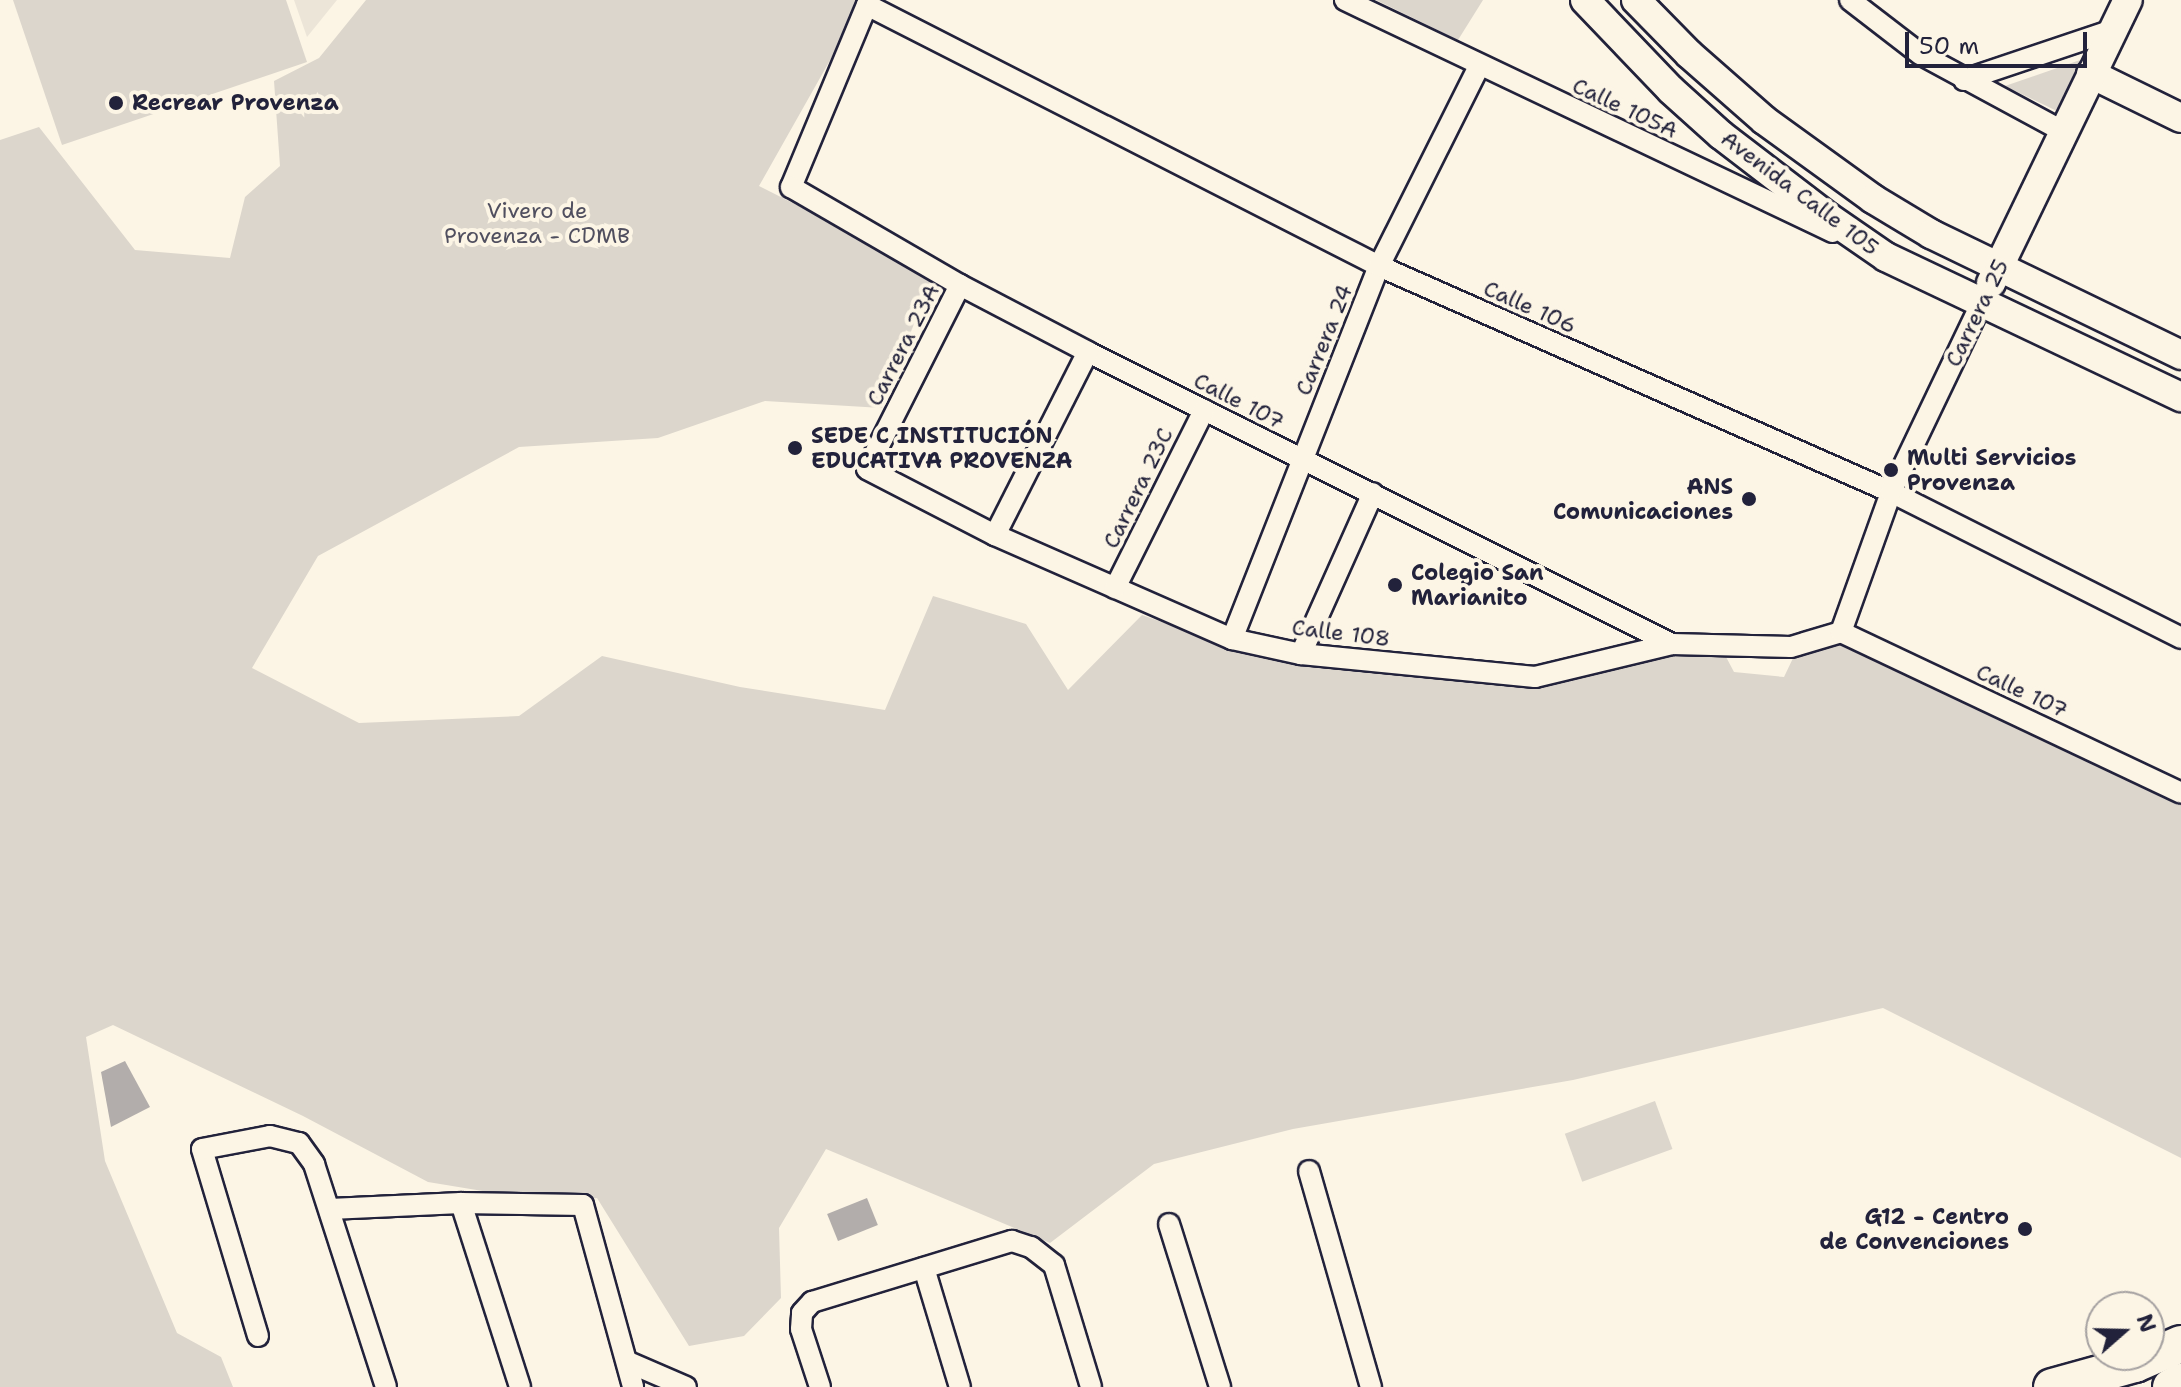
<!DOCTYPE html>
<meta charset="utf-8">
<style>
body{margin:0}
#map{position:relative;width:2181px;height:1387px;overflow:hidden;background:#fcf5e5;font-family:"Shantell Sans",sans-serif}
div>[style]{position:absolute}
.built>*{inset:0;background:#ece5d8}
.green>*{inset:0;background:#dcd6cc;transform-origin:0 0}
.water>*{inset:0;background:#b2adab;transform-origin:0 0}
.roads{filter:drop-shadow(2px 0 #22223b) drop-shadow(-2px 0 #22223b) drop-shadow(0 2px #22223b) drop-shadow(0 -2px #22223b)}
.street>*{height:20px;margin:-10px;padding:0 10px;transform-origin:10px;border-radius:10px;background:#fcf5e5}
.secondary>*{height:28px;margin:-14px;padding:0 14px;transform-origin:14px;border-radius:14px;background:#fcf5e5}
.highway>*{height:36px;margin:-18px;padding:0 18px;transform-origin:18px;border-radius:18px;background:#fcf5e5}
.dots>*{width:22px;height:22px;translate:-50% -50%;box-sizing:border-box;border:4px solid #fcf5e5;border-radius:50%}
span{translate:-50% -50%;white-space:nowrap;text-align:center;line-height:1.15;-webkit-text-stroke:8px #fcf5e5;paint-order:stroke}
.poi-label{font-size:22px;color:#22223b;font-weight:700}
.left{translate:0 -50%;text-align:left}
.right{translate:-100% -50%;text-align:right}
.street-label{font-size:22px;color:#22223b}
.park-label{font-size:22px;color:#504f5f}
.north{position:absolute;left:2085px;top:1291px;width:80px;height:80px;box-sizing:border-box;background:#fcf5e5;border:2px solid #a5a1a1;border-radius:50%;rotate:70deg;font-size:22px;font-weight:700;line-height:32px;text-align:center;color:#22223b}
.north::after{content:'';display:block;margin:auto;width:28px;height:36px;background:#22223b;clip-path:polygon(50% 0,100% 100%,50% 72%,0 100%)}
.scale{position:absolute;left:1905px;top:32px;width:182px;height:36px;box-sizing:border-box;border:4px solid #22223b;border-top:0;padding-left:10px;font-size:24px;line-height:28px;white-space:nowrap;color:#22223b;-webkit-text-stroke:6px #fcf5e5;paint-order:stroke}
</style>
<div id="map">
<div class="built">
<div style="clip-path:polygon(294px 0,337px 0,307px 37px)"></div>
</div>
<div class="green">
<div style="clip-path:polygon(13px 0,286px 0,307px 62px,62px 145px)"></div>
<div style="clip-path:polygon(366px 0,864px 0,759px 186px,933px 274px,882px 408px,765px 401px,658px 438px,519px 447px,318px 556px,252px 668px,359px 723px,519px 716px,602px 656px,740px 687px,885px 710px,933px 596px,1026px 624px,1068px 690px,1142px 615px,1226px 645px,1536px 682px,1657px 653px,1725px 655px,1734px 672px,1784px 677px,1795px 654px,1843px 640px,2181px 799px,2181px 1158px,1883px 1008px,1573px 1080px,1293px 1129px,1154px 1164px,1050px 1243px,826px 1149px,779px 1228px,781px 1298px,744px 1336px,689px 1346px,597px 1198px,561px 1204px,428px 1182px,303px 1116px,113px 1025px,86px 1037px,105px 1161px,177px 1333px,221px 1357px,233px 1387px,0 1387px,0 140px,39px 127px,135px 250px,230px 258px,245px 197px,280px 166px,274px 81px,319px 58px)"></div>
<div style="clip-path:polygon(1376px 0,1483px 0,1458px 40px)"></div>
<div style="clip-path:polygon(2083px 59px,2059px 112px,2005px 86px)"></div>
<div style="left:1655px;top:1101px;width:51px;height:96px;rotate:70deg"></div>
</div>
<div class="water">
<div style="clip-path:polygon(125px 1061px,150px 1107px,111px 1127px,101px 1072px)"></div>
<div style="left:867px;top:1198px;width:29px;height:43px;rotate:68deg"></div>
</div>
<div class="roads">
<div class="street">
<div style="left:869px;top:0;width:203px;rotate:112.6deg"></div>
<div style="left:791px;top:187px;width:195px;rotate:30.1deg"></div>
<div style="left:960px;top:285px;width:144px;rotate:27.6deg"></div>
<div style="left:1088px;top:352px;width:653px;rotate:26.57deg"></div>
<div style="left:1345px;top:0;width:540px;rotate:25.43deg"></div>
<div style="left:1850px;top:0;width:88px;rotate:37.6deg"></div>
<div style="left:1920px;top:54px;width:164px;rotate:28.4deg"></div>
<div style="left:867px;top:5px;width:575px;rotate:27.01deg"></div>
<div style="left:1379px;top:266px;width:560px;rotate:23.82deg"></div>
<div style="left:1891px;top:492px;width:325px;rotate:26.7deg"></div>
<div style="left:1964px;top:80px;width:157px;rotate:-18.6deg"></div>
<div style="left:960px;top:285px;width:206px;rotate:116.8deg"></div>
<div style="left:867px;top:469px;width:144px;rotate:27.3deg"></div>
<div style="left:995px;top:535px;width:259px;rotate:23.7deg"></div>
<div style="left:1232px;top:639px;width:71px;rotate:12.3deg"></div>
<div style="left:1301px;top:654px;width:235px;rotate:5.6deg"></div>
<div style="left:1535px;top:677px;width:141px;rotate:-13.5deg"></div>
<div style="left:1672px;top:644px;width:119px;rotate:1.4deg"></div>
<div style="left:1791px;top:647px;width:52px;rotate:-16.7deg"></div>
<div style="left:995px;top:535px;width:205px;rotate:-63.1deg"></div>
<div style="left:1115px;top:588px;width:199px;rotate:-63.4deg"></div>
<div style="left:1841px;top:632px;width:376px;rotate:25.3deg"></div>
<div style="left:1841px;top:632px;width:149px;rotate:-70.3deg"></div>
<div style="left:1891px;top:492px;width:211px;rotate:-64.4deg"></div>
<div style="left:1232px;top:639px;width:401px;rotate:-68.5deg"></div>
<div style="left:1379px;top:266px;width:224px;rotate:-63.4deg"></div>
<div style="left:1301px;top:654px;width:176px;rotate:-65.9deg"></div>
<div style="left:1309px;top:1171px;width:225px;rotate:74deg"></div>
<div style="left:461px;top:1203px;width:193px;rotate:72.2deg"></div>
<div style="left:330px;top:1209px;width:131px;rotate:-2.6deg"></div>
<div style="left:461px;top:1203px;width:122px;rotate:0.9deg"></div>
<div style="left:583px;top:1205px;width:189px;rotate:74.6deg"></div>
<div style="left:1169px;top:1224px;width:171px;rotate:72.6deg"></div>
<div style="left:924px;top:1268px;width:124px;rotate:73.2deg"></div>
<div style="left:258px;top:1336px;width:195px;rotate:-106.7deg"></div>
<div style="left:202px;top:1149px;width:69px;rotate:-10.8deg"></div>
<div style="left:270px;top:1136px;width:30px;rotate:14deg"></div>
<div style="left:299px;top:1143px;width:26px;rotate:54deg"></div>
<div style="left:314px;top:1164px;width:234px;rotate:72.1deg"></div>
<div style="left:628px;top:1362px;width:63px;rotate:23.3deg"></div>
<div style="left:820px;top:1387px;width:61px;rotate:-108.1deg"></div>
<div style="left:801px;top:1329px;width:16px;rotate:-86deg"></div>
<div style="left:802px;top:1313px;width:15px;rotate:-48deg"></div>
<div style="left:812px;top:1302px;width:209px;rotate:-17deg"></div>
<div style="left:1012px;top:1241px;width:20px;rotate:18deg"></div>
<div style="left:1031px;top:1247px;width:29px;rotate:38deg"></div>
<div style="left:1054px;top:1265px;width:127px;rotate:73.1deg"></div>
</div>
<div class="secondary">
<div style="left:1585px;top:0;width:124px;rotate:46.3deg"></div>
<div style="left:1671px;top:90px;width:67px;rotate:42deg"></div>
<div style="left:1721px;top:135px;width:135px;rotate:37.5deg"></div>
<div style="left:1828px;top:217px;width:70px;rotate:34.6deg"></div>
<div style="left:1886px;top:257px;width:327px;rotate:25.4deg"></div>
<div style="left:1636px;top:0;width:76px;rotate:45.5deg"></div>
<div style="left:1689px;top:54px;width:100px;rotate:41.3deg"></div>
<div style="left:1764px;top:120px;width:135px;rotate:35.9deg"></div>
<div style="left:1873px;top:199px;width:68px;rotate:31.1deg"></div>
<div style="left:1931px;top:234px;width:278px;rotate:25.8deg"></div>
<div style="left:2091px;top:74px;width:100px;rotate:26.1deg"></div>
<div style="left:1991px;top:283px;width:314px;rotate:-64.2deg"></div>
</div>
<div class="highway">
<div style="left:2052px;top:1387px;width:86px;rotate:-15.5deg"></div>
<div style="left:2135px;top:1364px;width:50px;rotate:-23.5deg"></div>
<div style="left:2171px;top:1387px;width:11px;rotate:-27deg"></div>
</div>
</div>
<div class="dots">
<div style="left:116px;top:103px;background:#22223b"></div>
<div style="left:795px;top:448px;background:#22223b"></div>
<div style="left:1891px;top:470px;background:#22223b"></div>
<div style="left:1749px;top:499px;background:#22223b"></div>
<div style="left:1395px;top:585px;background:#22223b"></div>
<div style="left:2025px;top:1229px;background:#22223b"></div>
</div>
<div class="poi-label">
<span class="left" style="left:132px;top:103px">Recrear Provenza</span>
<span class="left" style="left:811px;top:448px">SEDE C INSTITUCIÓN<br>EDUCATIVA PROVENZA</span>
<span class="left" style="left:1907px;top:470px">Multi Servicios<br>Provenza</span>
<span class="right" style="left:1733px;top:499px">ANS<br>Comunicaciones</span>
<span class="left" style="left:1411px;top:585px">Colegio San<br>Marianito</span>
<span class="right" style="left:2009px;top:1229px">G12 - Centro<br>de Convenciones</span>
</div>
<div class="street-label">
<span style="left:1625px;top:108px;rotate:25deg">Calle 105A</span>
<span style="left:1800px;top:193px;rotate:37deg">Avenida Calle 105</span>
<span style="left:1530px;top:307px;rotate:24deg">Calle 106</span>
<span style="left:1977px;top:313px;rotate:-64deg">Carrera 25</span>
<span style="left:1324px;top:340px;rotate:-68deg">Carrera 24</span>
<span style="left:903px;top:345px;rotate:-63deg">Carrera 23A</span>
<span style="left:1239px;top:401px;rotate:27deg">Calle 107</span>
<span style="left:1138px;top:488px;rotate:-64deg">Carrera 23C</span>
<span style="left:1341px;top:633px;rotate:7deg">Calle 108</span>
<span style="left:2022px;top:691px;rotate:25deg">Calle 107</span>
</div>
<div class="park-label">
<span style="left:537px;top:223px">Vivero de<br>Provenza - CDMB</span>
</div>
<div class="north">N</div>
<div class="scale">50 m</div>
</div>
